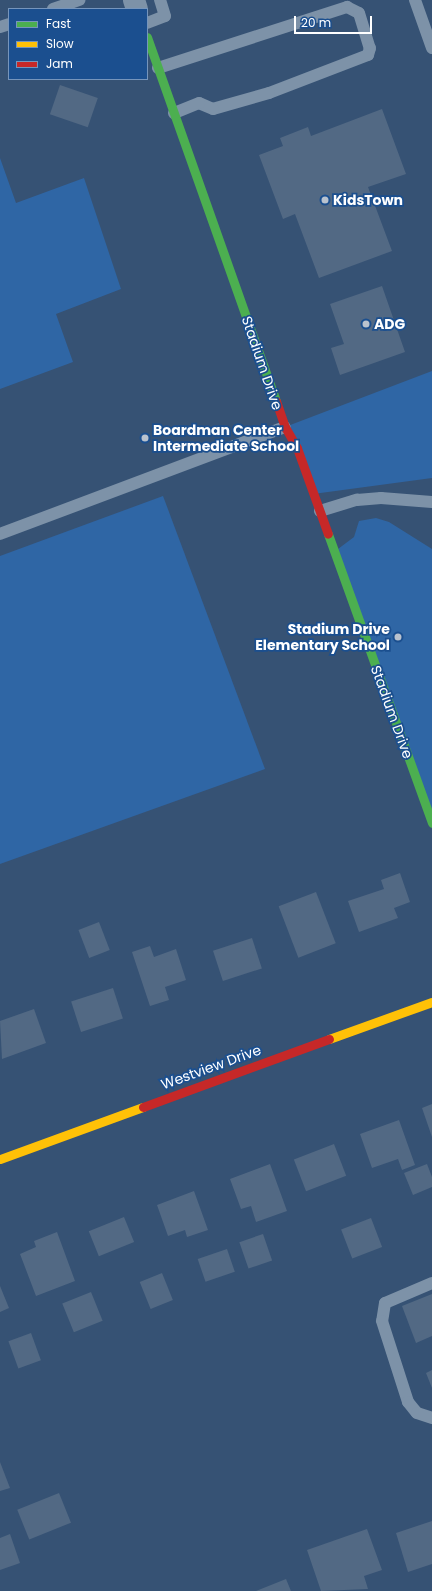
<!DOCTYPE html>
<style>
body{margin:0}
#map{position:relative;width:432px;height:1591px;overflow:hidden;background:#365274;font-family:Poppins,sans-serif}
div>[style]{position:absolute}
.green>*{inset:0;background:#2f66a5}
.building>*{inset:0;background:#526984;transform-origin:0 0}
.lane>*{height:12px;margin:-6px;padding:0 6px;transform-origin:6px;border-radius:6px;background:#7d92a8}
.street>*{height:22px;margin:-11px;padding:0 11px;transform-origin:11px;border-radius:11px;background:#7d92a8}
.fast>*{height:9px;margin:-4.5px;padding:0 4.5px;transform-origin:4.5px;border-radius:4.5px;background:#4caf50}
.slow>*{height:9px;margin:-4.5px;padding:0 4.5px;transform-origin:4.5px;border-radius:4.5px;background:#ffc107}
.jam>*{height:9px;margin:-4.5px;padding:0 4.5px;transform-origin:4.5px;border-radius:4.5px;background:#c62828}
.dots>*{width:11px;height:11px;translate:-50% -50%;box-sizing:border-box;border:2px solid #1b4f8f;border-radius:50%}
span{translate:-50% -50%;white-space:nowrap;text-align:center;line-height:1.15;-webkit-text-stroke:3.5px #1b4f8f;paint-order:stroke}
.poi-label{font-size:14px;color:#fff;font-weight:700}
.left{translate:0 -50%;text-align:left}
.right{translate:-100% -50%;text-align:right}
.street-label{font-size:14px;color:#fff}
.legend{position:absolute;left:8px;top:8px;width:140px;height:72px;box-sizing:border-box;background:#1b4f8f;border:1px solid #7695bc;margin:0;padding:5px 7px;list-style:none;font-size:12px;color:#fff}
.legend li{display:flex;align-items:center;gap:8px;height:20px}
.legend b{width:20px;border:1px solid #7695bc}
.scale{position:absolute;left:294px;top:16px;width:78px;height:18px;box-sizing:border-box;border:2px solid #fff;border-top:0;padding-left:5px;font-size:12px;line-height:14px;white-space:nowrap;color:#fff;-webkit-text-stroke:3px #1b4f8f;paint-order:stroke}
</style>
<div id="map">
<div class="green">
<div style="clip-path:polygon(0 158px,16px 203px,84px 178px,121px 289px,56px 314px,73px 362px,0 389px)"></div>
<div style="clip-path:polygon(432px 371px,432px 478px,313px 494px,285px 427px)"></div>
<div style="clip-path:polygon(163px 496px,265px 769px,0 864px,0 556px)"></div>
<div style="clip-path:polygon(376px 518px,389px 522px,432px 549px,432px 823px,334px 552px,354px 537px,359px 521px)"></div>
</div>
<div class="building">
<div style="left:60px;top:85px;width:40px;height:31px;rotate:19deg"></div>
<div style="clip-path:polygon(382px 109px,406px 174px,368px 187px,392px 251px,319px 278px,295px 214px,283px 219px,259px 155px,283px 146px,280px 138px,308px 127px,311px 136px)"></div>
<div style="clip-path:polygon(382px 286px,405px 352px,340px 375px,331px 348px,344px 344px,330px 304px)"></div>
<div style="clip-path:polygon(400px 873px,410px 902px,394px 908px,398px 918px,359px 932px,348px 901px,384px 889px,381px 880px)"></div>
<div style="left:316px;top:892px;width:55px;height:40px;rotate:69deg"></div>
<div style="left:99px;top:922px;width:30px;height:22px;rotate:69deg"></div>
<div style="left:252px;top:938px;width:32px;height:41px;rotate:72deg"></div>
<div style="clip-path:polygon(150px 946px,154px 957px,176px 949px,186px 980px,165px 987px,169px 1000px,150px 1006px,132px 952px)"></div>
<div style="left:113px;top:988px;width:32px;height:44px;rotate:72deg"></div>
<div style="clip-path:polygon(34px 1009px,46px 1043px,2px 1059px,0 1021px)"></div>
<div style="clip-path:polygon(432px 1104px,432px 1137px,422px 1108px)"></div>
<div style="clip-path:polygon(399px 1120px,415px 1165px,402px 1170px,398px 1159px,372px 1168px,360px 1134px)"></div>
<div style="left:334px;top:1144px;width:34px;height:43px;rotate:69deg"></div>
<div style="clip-path:polygon(270px 1164px,287px 1211px,256px 1222px,251px 1206px,241px 1209px,230px 1179px)"></div>
<div style="clip-path:polygon(427px 1164px,432px 1177px,432px 1187px,413px 1195px,404px 1173px)"></div>
<div style="clip-path:polygon(194px 1191px,208px 1230px,187px 1237px,185px 1230px,168px 1236px,157px 1205px)"></div>
<div style="left:124px;top:1217px;width:27px;height:38px;rotate:68deg"></div>
<div style="left:371px;top:1218px;width:31px;height:32px;rotate:69deg"></div>
<div style="clip-path:polygon(57px 1232px,75px 1281px,36px 1296px,20px 1254px,36px 1247px,34px 1241px)"></div>
<div style="left:263px;top:1234px;width:28px;height:25px;rotate:71deg"></div>
<div style="left:227px;top:1249px;width:24px;height:31px;rotate:71deg"></div>
<div style="left:162px;top:1273px;width:29px;height:24px;rotate:68deg"></div>
<div style="clip-path:polygon(0 1286px,9px 1308px,0 1312px)"></div>
<div style="left:91px;top:1292px;width:31px;height:31px;rotate:68deg"></div>
<div style="clip-path:polygon(432px 1294px,432px 1336px,416px 1343px,402px 1306px)"></div>
<div style="left:31px;top:1333px;width:29px;height:24px;rotate:70deg"></div>
<div style="clip-path:polygon(432px 1370px,432px 1388px,426px 1373px)"></div>
<div style="clip-path:polygon(0 1462px,10px 1488px,0 1491px)"></div>
<div style="left:59px;top:1493px;width:32px;height:45px;rotate:68deg"></div>
<div style="clip-path:polygon(432px 1521px,432px 1564px,408px 1572px,396px 1533px)"></div>
<div style="clip-path:polygon(367px 1529px,382px 1570px,364px 1576px,368px 1589px,321px 1591px,307px 1550px)"></div>
<div style="clip-path:polygon(10px 1534px,20px 1563px,0 1570px,0 1538px)"></div>
<div style="clip-path:polygon(286px 1579px,291px 1591px,256px 1591px)"></div>
</div>
<div class="lane">
<div style="left:415px;top:0;width:51px;rotate:70.5deg"></div>
<div style="left:53px;top:9px;width:28px;rotate:-19deg"></div>
<div style="left:147px;top:23px;width:19px;rotate:-21deg"></div>
<div style="left:165px;top:16px;width:17px;rotate:-107deg"></div>
<div style="left:0;top:27px;width:9px;rotate:-18deg"></div>
<div style="left:158px;top:68px;width:199px;rotate:-17.9deg"></div>
<div style="left:347px;top:7px;width:13px;rotate:27deg"></div>
<div style="left:359px;top:13px;width:37px;rotate:73deg"></div>
<div style="left:370px;top:48px;width:7px;rotate:106deg"></div>
<div style="left:368px;top:55px;width:106px;rotate:159deg"></div>
<div style="left:269px;top:93px;width:58px;rotate:164.1deg"></div>
<div style="left:213px;top:109px;width:15px;rotate:-157deg"></div>
<div style="left:199px;top:103px;width:27px;rotate:158deg"></div>
<div style="left:320px;top:511px;width:39px;rotate:-17deg"></div>
<div style="left:357px;top:500px;width:24px;rotate:-5deg"></div>
<div style="left:381px;top:498px;width:51px;rotate:4.5deg"></div>
<div style="left:0;top:534px;width:304px;rotate:-20.6deg"></div>
<div style="left:432px;top:1283px;width:51px;rotate:156.9deg"></div>
<div style="left:385px;top:1303px;width:18px;rotate:99deg"></div>
<div style="left:382px;top:1321px;width:85px;rotate:72.2deg"></div>
<div style="left:408px;top:1402px;width:14px;rotate:51deg"></div>
<div style="left:417px;top:1413px;width:16px;rotate:18deg"></div>
</div>
<div class="street">
<div style="left:134px;top:0;width:9px;rotate:72deg"></div>
</div>
<div class="fast">
<div style="left:147px;top:37px;width:386px;rotate:70.5deg"></div>
<div style="left:328px;top:534px;width:307px;rotate:70.2deg"></div>
</div>
<div class="slow">
<div style="left:329px;top:1039px;width:109px;rotate:-19.8deg"></div>
<div style="left:0;top:1159px;width:152px;rotate:-20deg"></div>
</div>
<div class="jam">
<div style="left:276px;top:401px;width:28px;rotate:71deg"></div>
<div style="left:285px;top:427px;width:24px;rotate:60deg"></div>
<div style="left:297px;top:448px;width:91px;rotate:70.2deg"></div>
<div style="left:143px;top:1107px;width:198px;rotate:-20.1deg"></div>
</div>
<div class="dots">
<div style="left:325px;top:200px;background:#b9c2ce"></div>
<div style="left:366px;top:324px;background:#b9c2ce"></div>
<div style="left:145px;top:438px;background:#b9c2ce"></div>
<div style="left:398px;top:637px;background:#b9c2ce"></div>
</div>
<div class="poi-label">
<span class="left" style="left:333px;top:200px">KidsTown</span>
<span class="left" style="left:374px;top:324px">ADG</span>
<span class="left" style="left:153px;top:438px">Boardman Center<br>Intermediate School</span>
<span class="right" style="left:390px;top:637px">Stadium Drive<br>Elementary School</span>
</div>
<div class="street-label">
<span style="left:262px;top:363px;rotate:71deg">Stadium Drive</span>
<span style="left:392px;top:712px;rotate:70deg">Stadium Drive</span>
<span style="left:211px;top:1067px;rotate:-20deg">Westview Drive</span>
</div>
<ul class="legend">
<li><b style="height:5px;background:#4caf50"></b>Fast</li>
<li><b style="height:5px;background:#ffc107"></b>Slow</li>
<li><b style="height:5px;background:#c62828"></b>Jam</li>
</ul>
<div class="scale">20 m</div>
</div>
